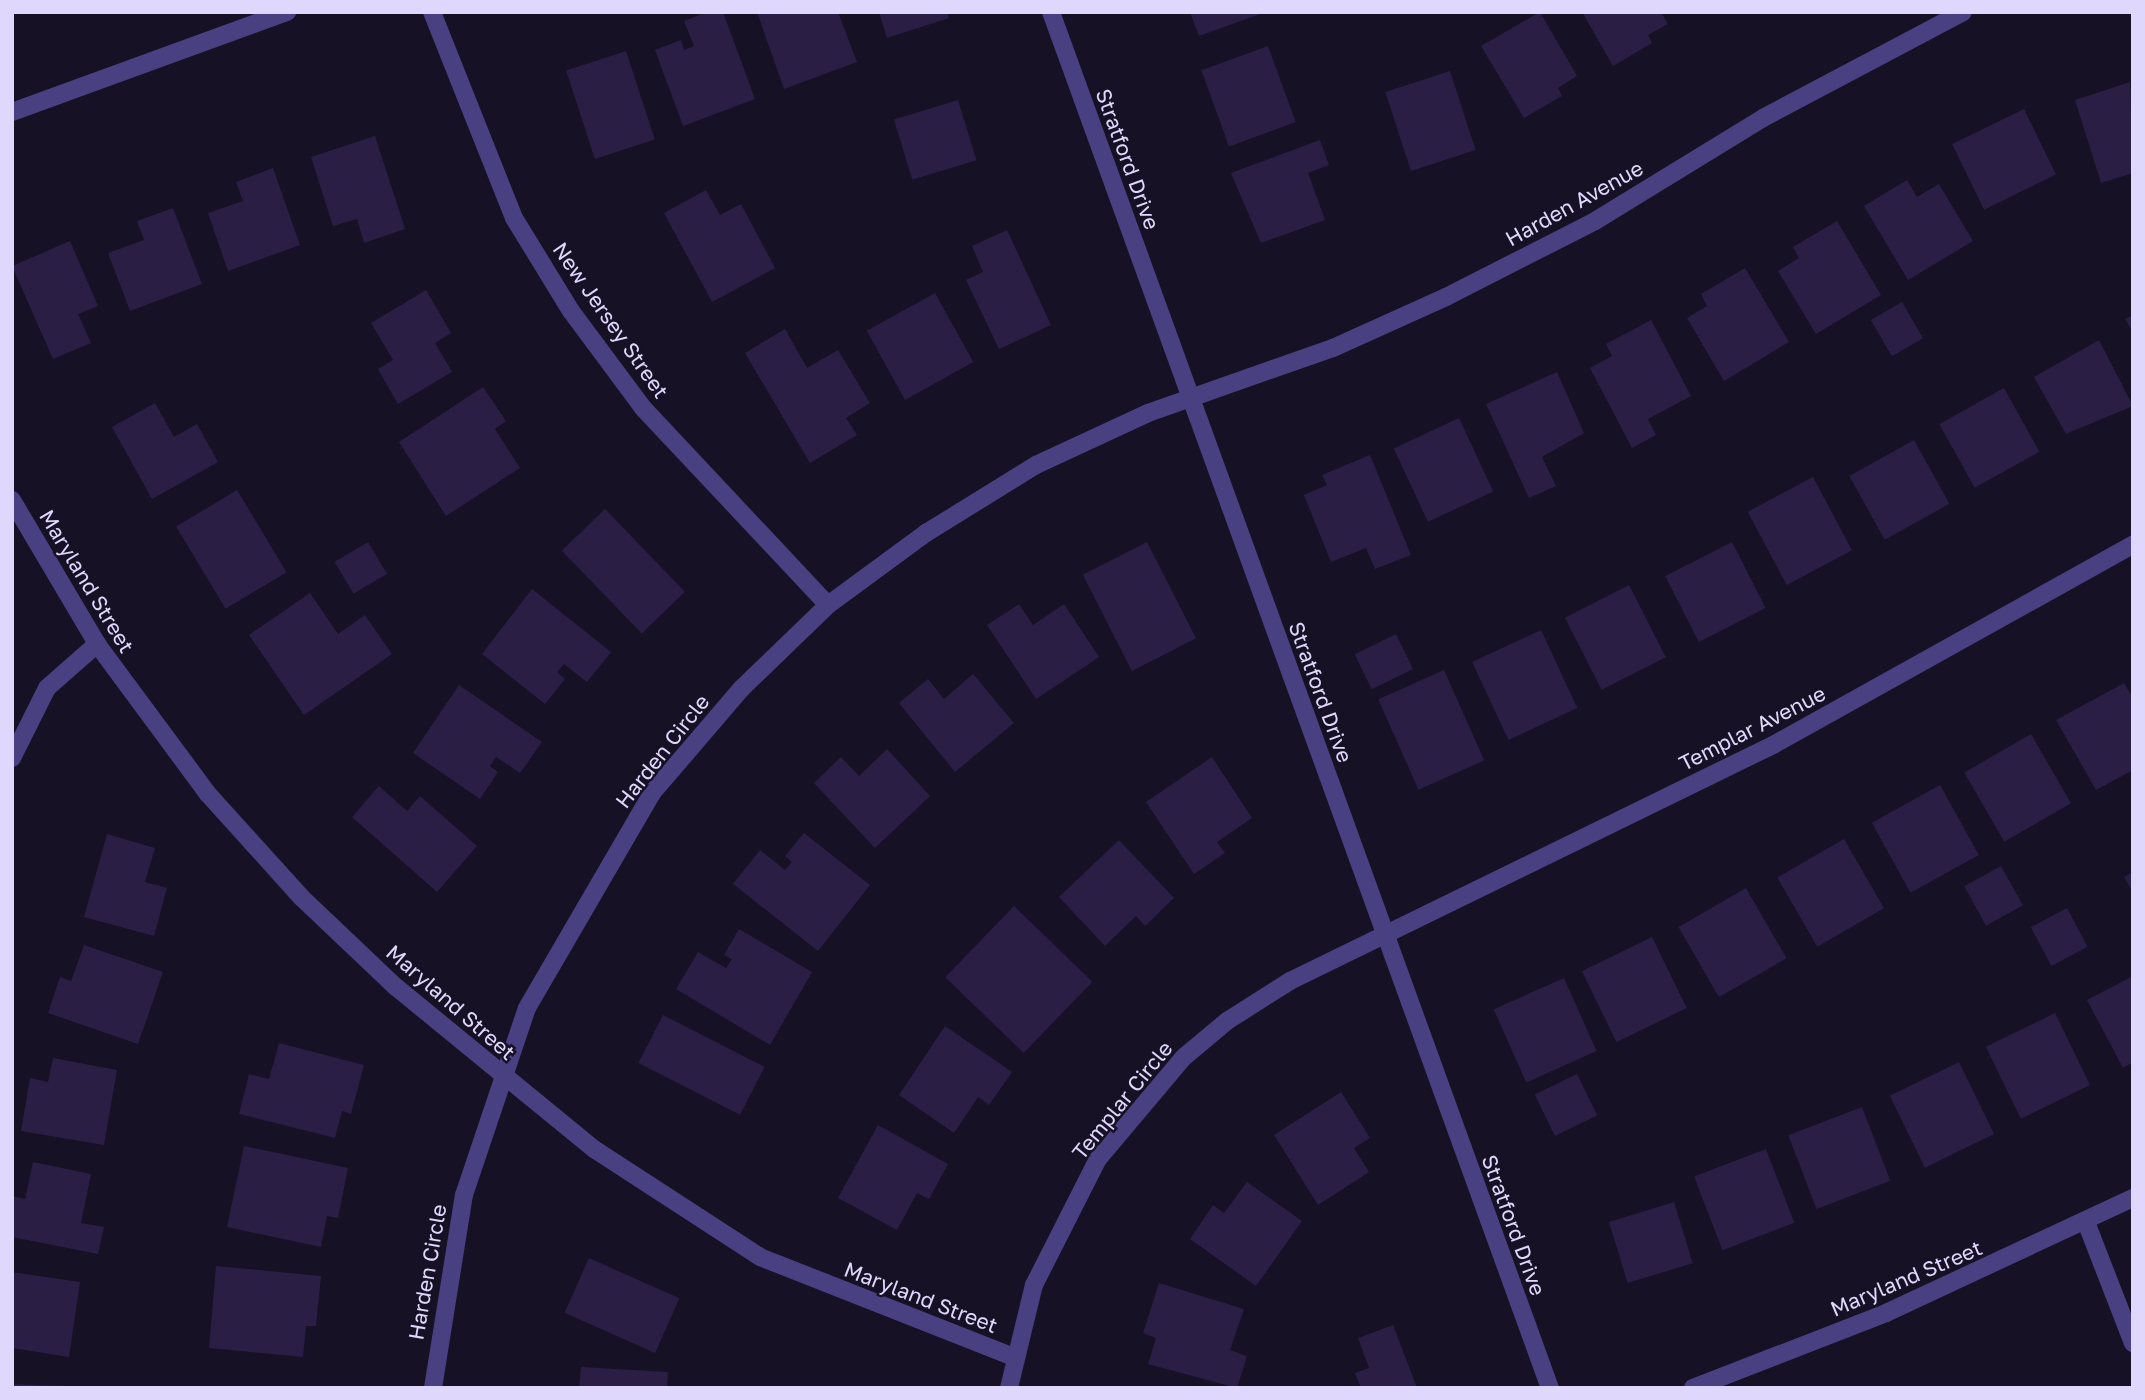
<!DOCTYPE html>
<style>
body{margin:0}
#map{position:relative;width:2145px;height:1400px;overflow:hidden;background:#161125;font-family:"Golos Text",sans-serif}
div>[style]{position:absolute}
.building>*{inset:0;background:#2a1e45;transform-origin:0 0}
.minor>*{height:18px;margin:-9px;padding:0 9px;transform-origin:9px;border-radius:9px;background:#484081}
span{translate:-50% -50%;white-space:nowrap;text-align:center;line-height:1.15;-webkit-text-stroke:5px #161125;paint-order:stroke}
.street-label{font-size:21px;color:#e0d8fc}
.frame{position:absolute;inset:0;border:14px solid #e0d8fc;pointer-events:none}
</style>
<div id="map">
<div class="building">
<div style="clip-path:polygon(707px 12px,723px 12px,755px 99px,683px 126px,655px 50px,681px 40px,684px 50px,694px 46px,684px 21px)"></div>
<div style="clip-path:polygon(757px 12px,838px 12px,857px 62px,784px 89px)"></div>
<div style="clip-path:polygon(879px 12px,947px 12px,949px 18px,887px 38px)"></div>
<div style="clip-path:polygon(1190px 12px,1263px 12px,1263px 13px,1199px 36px)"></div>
<div style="clip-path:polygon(1540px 12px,1577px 76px,1558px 88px,1562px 96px,1524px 118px,1481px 46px)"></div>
<div style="clip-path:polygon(1582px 12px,1661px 12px,1668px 24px,1648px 35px,1652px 43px,1613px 66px)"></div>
<div style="left:1268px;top:46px;width:81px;height:71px;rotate:70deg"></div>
<div style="left:626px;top:51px;width:93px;height:63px;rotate:72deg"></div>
<div style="left:1450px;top:71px;width:83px;height:68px;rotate:72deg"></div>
<div style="clip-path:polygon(2130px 82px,2133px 173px,2101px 183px,2075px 100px)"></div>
<div style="left:958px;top:100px;width:63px;height:67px;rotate:73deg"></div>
<div style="left:2024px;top:109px;width:73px;height:80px;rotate:64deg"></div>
<div style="clip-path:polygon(375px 136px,405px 229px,364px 243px,357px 219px,333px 226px,311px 157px)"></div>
<div style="clip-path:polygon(1320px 140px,1329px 165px,1308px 173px,1325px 220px,1261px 243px,1231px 173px)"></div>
<div style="clip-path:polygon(273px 168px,300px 245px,228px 271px,208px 213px,243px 201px,236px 182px)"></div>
<div style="clip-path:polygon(1907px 180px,1917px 197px,1939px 184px,1973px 241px,1908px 280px,1864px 206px)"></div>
<div style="clip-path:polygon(706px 190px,720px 215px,741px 204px,775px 268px,712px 302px,664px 213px)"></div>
<div style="clip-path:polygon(173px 208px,202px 284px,130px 311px,108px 253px,144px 240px,137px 221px)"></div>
<div style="clip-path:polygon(1837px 221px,1881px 295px,1816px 334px,1778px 271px,1799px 258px,1793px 247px)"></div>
<div style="clip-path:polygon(1007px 230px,1051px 325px,999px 349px,966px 280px,983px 272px,972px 246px)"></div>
<div style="clip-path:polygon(70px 241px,98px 306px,78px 314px,91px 343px,53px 359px,12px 266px)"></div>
<div style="clip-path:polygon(1745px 268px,1789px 342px,1724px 381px,1687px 318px,1707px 306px,1701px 294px)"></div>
<div style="clip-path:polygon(426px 290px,451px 333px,435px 343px,452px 372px,398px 404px,378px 369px,393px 360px,371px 323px)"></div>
<div style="left:935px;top:293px;width:79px;height:78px;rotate:61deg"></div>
<div style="left:1902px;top:302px;width:42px;height:36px;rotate:60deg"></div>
<div style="clip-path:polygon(2133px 315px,2133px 332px,2125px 319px)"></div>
<div style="clip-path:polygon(1651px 320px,1691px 396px,1648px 419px,1656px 435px,1632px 448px,1590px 368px,1612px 356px,1606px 344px)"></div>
<div style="clip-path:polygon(785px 329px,807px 368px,838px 350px,870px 403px,846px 418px,857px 435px,810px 463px,745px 353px)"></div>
<div style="clip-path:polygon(2099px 340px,2133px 406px,2066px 434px,2034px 377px)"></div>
<div style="clip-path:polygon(1557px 372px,1584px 433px,1542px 457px,1556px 486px,1529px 498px,1486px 404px)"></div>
<div style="clip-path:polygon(483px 387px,506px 421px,495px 429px,520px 468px,446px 516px,399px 442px)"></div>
<div style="left:2004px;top:388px;width:73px;height:74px;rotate:61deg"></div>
<div style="clip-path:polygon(155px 403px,174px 437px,197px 424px,218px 462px,152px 499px,112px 427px)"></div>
<div style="left:1459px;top:418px;width:81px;height:72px;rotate:65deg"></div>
<div style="left:1914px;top:440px;width:73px;height:74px;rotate:61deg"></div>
<div style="clip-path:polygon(1370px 455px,1411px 555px,1375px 569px,1366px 548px,1331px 562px,1304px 495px,1327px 485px,1322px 475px)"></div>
<div style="left:1813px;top:477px;width:83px;height:74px;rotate:62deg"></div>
<div style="left:237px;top:490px;width:96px;height:71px;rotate:59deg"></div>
<div style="left:605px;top:509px;width:115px;height:60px;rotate:46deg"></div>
<div style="left:368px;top:542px;width:37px;height:39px;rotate:59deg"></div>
<div style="left:1147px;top:542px;width:108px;height:72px;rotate:63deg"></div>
<div style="left:1732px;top:542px;width:74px;height:75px;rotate:63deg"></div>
<div style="left:1629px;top:585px;width:81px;height:72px;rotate:63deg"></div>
<div style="clip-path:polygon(532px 589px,611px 652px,587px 682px,564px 664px,557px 672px,565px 679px,545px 704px,482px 654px)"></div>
<div style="clip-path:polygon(310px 593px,338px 634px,365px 615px,392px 654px,304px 715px,249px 635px)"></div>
<div style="clip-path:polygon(1019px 604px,1033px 625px,1064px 604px,1099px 657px,1036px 699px,987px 625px)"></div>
<div style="left:1541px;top:630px;width:86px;height:76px;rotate:65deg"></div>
<div style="left:1396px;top:634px;width:39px;height:46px;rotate:64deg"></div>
<div style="left:1444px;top:670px;width:99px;height:72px;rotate:66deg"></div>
<div style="clip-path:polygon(973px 674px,1014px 723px,955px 772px,899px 703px,928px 679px,944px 699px)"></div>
<div style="clip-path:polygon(2124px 683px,2133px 698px,2133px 770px,2096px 790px,2056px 720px)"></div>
<div style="clip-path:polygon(459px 685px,542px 742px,520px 773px,496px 757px,490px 766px,498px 772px,480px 799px,413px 753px)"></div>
<div style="left:2031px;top:734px;width:80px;height:77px;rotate:60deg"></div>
<div style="clip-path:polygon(887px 749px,930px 796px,875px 848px,814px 783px,841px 757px,859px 776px)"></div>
<div style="clip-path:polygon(1212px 757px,1252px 818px,1217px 842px,1225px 853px,1194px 874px,1146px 802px)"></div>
<div style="left:1940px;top:785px;width:80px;height:78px;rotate:61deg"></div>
<div style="clip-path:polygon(379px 786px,407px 811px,420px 796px,477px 846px,437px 892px,352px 817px)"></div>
<div style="clip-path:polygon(804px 833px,870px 885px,818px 951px,733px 884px,760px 850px,785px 870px,792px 862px,785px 856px)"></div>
<div style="clip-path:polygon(107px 834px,155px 848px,145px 882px,167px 888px,154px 936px,84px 917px)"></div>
<div style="left:1844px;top:839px;width:80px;height:77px;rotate:60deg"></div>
<div style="clip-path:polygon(1119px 840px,1174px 898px,1145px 926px,1136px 916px,1105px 946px,1059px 897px)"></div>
<div style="left:2001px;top:866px;width:45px;height:42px;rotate:61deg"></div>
<div style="clip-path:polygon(2133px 872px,2133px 892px,2124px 877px)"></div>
<div style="left:1746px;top:888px;width:81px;height:78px;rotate:60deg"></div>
<div style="left:1014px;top:906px;width:109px;height:99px;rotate:44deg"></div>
<div style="left:2067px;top:908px;width:44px;height:41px;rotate:62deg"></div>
<div style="clip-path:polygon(739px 929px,812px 972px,770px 1045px,676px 989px,698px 952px,726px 968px,732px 959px,724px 955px)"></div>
<div style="left:1652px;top:937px;width:79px;height:78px;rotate:64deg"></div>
<div style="clip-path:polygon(84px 945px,163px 972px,138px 1044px,48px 1013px,60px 977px,71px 981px)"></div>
<div style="clip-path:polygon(2133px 976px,2133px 1062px,2123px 1068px,2087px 1000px)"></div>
<div style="left:1564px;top:978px;width:80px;height:77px;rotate:66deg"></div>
<div style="left:2055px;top:1013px;width:80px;height:77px;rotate:64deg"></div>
<div style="left:663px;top:1015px;width:114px;height:54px;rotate:27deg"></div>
<div style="clip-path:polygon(945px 1026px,1012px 1072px,989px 1105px,978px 1097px,954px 1133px,899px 1095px)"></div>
<div style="clip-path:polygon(279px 1043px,364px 1065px,351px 1114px,342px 1111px,335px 1138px,239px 1114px,249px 1074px,269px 1079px)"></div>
<div style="clip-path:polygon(53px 1058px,117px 1070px,104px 1145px,21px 1131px,30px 1078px,48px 1082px)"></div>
<div style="left:1959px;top:1062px;width:80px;height:77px;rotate:64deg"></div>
<div style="left:1577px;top:1074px;width:46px;height:47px;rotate:64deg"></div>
<div style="clip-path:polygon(1341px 1092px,1370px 1138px,1354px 1148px,1369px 1172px,1318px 1205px,1274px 1135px)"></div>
<div style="left:1862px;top:1107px;width:79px;height:79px;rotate:69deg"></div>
<div style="clip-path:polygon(878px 1125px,948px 1164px,929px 1199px,917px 1193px,897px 1230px,838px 1198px)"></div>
<div style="clip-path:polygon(244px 1146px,348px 1168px,338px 1218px,327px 1216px,321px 1247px,227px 1227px)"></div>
<div style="left:1766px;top:1149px;width:79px;height:77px;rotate:69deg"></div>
<div style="clip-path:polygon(33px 1162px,91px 1174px,81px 1223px,104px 1227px,98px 1254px,12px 1237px,12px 1196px,25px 1199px)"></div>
<div style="clip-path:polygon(1247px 1182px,1302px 1221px,1256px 1286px,1190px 1239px,1213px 1205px,1224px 1213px)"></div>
<div style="left:1674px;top:1202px;width:64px;height:68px;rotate:73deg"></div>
<div style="left:589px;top:1258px;width:99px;height:60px;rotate:24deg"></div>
<div style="clip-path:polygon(216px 1266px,321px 1276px,316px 1326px,306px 1326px,303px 1357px,209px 1348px)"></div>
<div style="clip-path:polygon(12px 1272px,80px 1282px,69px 1357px,12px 1348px)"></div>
<div style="clip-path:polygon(1159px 1283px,1244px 1309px,1230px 1350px,1247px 1356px,1237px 1388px,1148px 1364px,1156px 1338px,1143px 1333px)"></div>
<div style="clip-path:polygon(1393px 1325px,1417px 1388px,1361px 1388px,1355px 1373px,1369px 1368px,1358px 1338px)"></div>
<div style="clip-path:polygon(581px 1367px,668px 1372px,667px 1388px,579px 1388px)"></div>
<div style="clip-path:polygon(12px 1384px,68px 1386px,68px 1388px,12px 1388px)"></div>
</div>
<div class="minor">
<div style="left:432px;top:12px;width:222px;rotate:68.3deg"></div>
<div style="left:514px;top:218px;width:109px;rotate:58.5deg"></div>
<div style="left:571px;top:311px;width:121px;rotate:53.4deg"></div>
<div style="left:643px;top:408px;width:270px;rotate:46.8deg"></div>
<div style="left:1051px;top:12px;width:1464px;rotate:70.07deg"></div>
<div style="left:12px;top:112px;width:293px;rotate:-20deg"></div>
<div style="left:12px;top:500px;width:167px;rotate:59.4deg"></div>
<div style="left:97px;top:644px;width:187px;rotate:53.5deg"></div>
<div style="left:208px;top:794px;width:139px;rotate:47.9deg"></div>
<div style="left:301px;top:897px;width:131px;rotate:43.5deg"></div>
<div style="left:396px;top:987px;width:256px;rotate:39.3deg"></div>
<div style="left:594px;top:1149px;width:198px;rotate:33deg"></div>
<div style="left:760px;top:1257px;width:273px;rotate:21.5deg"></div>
<div style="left:12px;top:758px;width:78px;rotate:-63.4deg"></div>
<div style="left:47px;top:688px;width:67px;rotate:-41.3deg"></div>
<div style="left:2086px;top:1222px;width:130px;rotate:68.8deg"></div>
<div style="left:433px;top:1388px;width:195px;rotate:-80.9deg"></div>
<div style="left:464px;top:1195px;width:197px;rotate:-71.4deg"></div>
<div style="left:527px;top:1008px;width:249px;rotate:-59.8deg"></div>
<div style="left:652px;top:793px;width:137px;rotate:-49.4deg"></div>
<div style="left:741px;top:689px;width:121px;rotate:-44deg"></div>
<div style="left:828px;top:605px;width:122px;rotate:-36.3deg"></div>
<div style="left:926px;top:533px;width:129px;rotate:-31.7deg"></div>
<div style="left:1036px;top:465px;width:123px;rotate:-24.9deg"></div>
<div style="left:1148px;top:413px;width:196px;rotate:-19.4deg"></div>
<div style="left:1333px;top:348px;width:124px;rotate:-24.3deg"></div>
<div style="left:1446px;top:297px;width:167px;rotate:-27deg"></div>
<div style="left:1595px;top:221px;width:197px;rotate:-31.5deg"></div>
<div style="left:1763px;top:118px;width:226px;rotate:-27.9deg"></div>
<div style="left:1009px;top:1388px;width:106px;rotate:-76.4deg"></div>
<div style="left:1034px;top:1285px;width:141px;rotate:-63.1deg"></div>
<div style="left:1098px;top:1159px;width:133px;rotate:-49.9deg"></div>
<div style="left:1184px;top:1057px;width:56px;rotate:-39.9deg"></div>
<div style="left:1227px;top:1021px;width:75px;rotate:-32.4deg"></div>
<div style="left:1290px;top:981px;width:538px;rotate:-26.04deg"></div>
<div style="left:1773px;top:745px;width:412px;rotate:-29.1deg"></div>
<div style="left:1693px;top:1388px;width:207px;rotate:-21.2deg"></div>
<div style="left:1886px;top:1313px;width:272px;rotate:-25deg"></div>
</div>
<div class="street-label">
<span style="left:1128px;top:159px;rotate:70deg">Stratford Drive</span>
<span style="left:1574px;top:203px;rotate:-29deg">Harden Avenue</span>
<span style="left:611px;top:320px;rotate:55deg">New Jersey Street</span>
<span style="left:87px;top:581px;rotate:59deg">Maryland Street</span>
<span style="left:1321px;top:692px;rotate:70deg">Stratford Drive</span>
<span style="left:1752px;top:728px;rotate:-27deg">Templar Avenue</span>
<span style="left:662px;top:751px;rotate:-52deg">Harden Circle</span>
<span style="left:451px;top:1002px;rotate:41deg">Maryland Street</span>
<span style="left:1122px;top:1100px;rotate:-51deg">Templar Circle</span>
<span style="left:1514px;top:1225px;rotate:70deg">Stratford Drive</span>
<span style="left:427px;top:1272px;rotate:-80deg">Harden Circle</span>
<span style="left:1906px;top:1278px;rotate:-23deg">Maryland Street</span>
<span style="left:921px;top:1297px;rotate:21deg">Maryland Street</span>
</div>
<div class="frame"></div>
</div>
